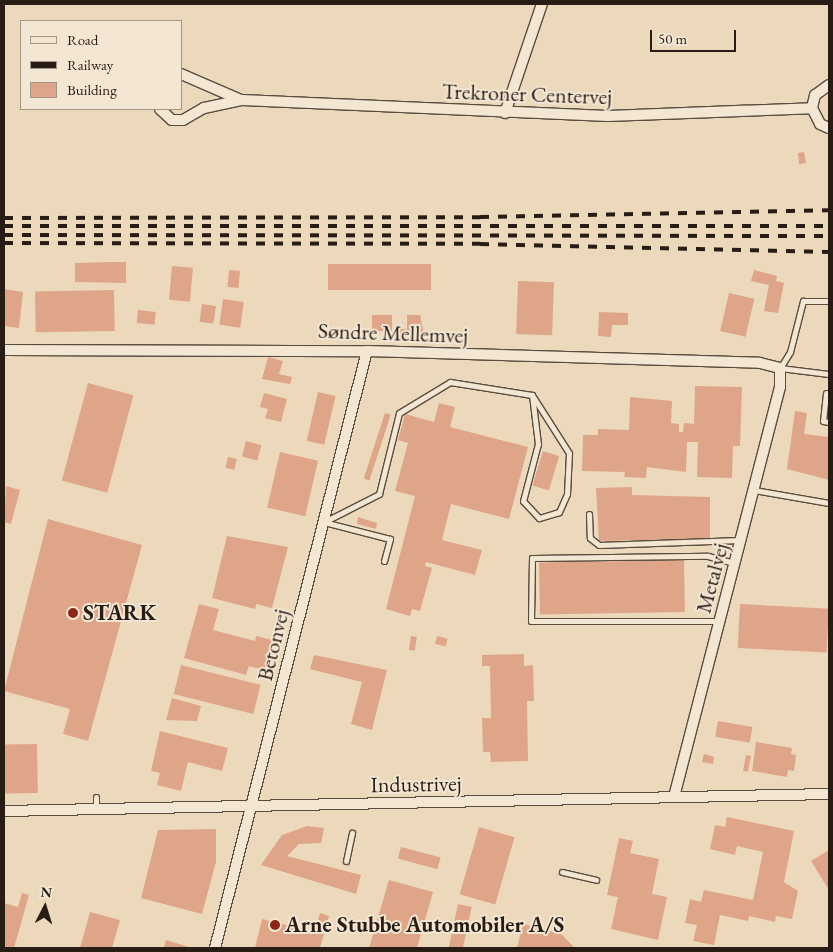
<!DOCTYPE html>
<meta charset="utf-8">
<style>
body{margin:0}
#map{position:relative;width:833px;height:952px;overflow:hidden;background:#ecd9bc;font-family:"EB Garamond",serif}
div>[style]{position:absolute}
.building>*{inset:0;background:#dfa589;transform-origin:0 0}
.roads{filter:drop-shadow(1px 0 #584c3f) drop-shadow(-1px 0 #584c3f) drop-shadow(0 1px #584c3f) drop-shadow(0 -1px #584c3f)}
.service>*{height:5px;margin:-2.5px;padding:0 2.5px;transform-origin:2.5px;border-radius:2.5px;background:#f3e6d3}
.minor>*{height:10px;margin:-5px;padding:0 5px;transform-origin:5px;border-radius:5px;background:#f3e6d3}
.rail>*{height:4px;margin-top:-2px;transform-origin:0;background:repeating-linear-gradient(90deg,#271d15 0 9px,transparent 0 18px)}
.dots>*{width:14px;height:14px;translate:-50% -50%;box-sizing:border-box;border:2px solid #f3e6d3;border-radius:50%}
span{translate:-50% -50%;white-space:nowrap;text-align:center;line-height:1.15;-webkit-text-stroke:4px #f3e6d3;paint-order:stroke}
.street-label{font-size:22px;color:#271d15}
.poi-label{font-size:22px;color:#271d15;font-weight:700}
.left{translate:0 -50%;text-align:left}
.frame{position:absolute;inset:0;border:5px solid #271d15;pointer-events:none}
.legend{position:absolute;left:20px;top:20px;width:162px;height:90px;box-sizing:border-box;background:#f3e6d3;border:1px solid #a19687;margin:0;padding:6px 9px;list-style:none;font-size:15px;color:#271d15}
.legend li{display:flex;align-items:center;gap:10px;height:25px}
.legend b{width:25px;border:1px solid #a19687}
.north{position:absolute;left:20px;top:882px;width:50px;height:50px;-webkit-text-stroke:4px #f3e6d3;paint-order:stroke;rotate:5deg;font-size:14px;font-weight:700;line-height:20px;text-align:center;color:#271d15}
.north::after{content:'';display:block;margin:auto;width:18px;height:22px;background:#271d15;clip-path:polygon(50% 0,100% 100%,50% 72%,0 100%)}
.scale{position:absolute;left:650px;top:30px;width:86px;height:22px;box-sizing:border-box;border:2px solid #271d15;border-top:0;padding-left:6px;font-size:15px;line-height:18px;white-space:nowrap;color:#271d15;-webkit-text-stroke:4px #f3e6d3;paint-order:stroke}
</style>
<div id="map">
<div class="building">
<div style="clip-path:polygon(804px 152px,806px 163px,799px 164px,798px 153px)"></div>
<div style="clip-path:polygon(112px 262px,126px 262px,126px 283px,75px 282px,75px 263px)"></div>
<div style="left:328px;top:264px;width:103px;height:26px"></div>
<div style="left:172px;top:266px;width:21px;height:34px;rotate:5deg"></div>
<div style="left:229px;top:270px;width:11px;height:17px;rotate:5deg"></div>
<div style="clip-path:polygon(754px 270px,777px 276px,776px 281px,784px 283px,778px 313px,764px 311px,769px 285px,751px 281px)"></div>
<div style="left:518px;top:281px;width:36px;height:53px;rotate:2deg"></div>
<div style="clip-path:polygon(4px 289px,23px 292px,19px 328px,4px 326px)"></div>
<div style="left:114px;top:290px;width:41px;height:79px;rotate:89deg"></div>
<div style="left:729px;top:293px;width:26px;height:39px;rotate:13deg"></div>
<div style="left:223px;top:299px;width:21px;height:26px;rotate:8deg"></div>
<div style="left:202px;top:304px;width:14px;height:18px;rotate:8deg"></div>
<div style="left:138px;top:310px;width:18px;height:13px;rotate:6deg"></div>
<div style="clip-path:polygon(599px 312px,628px 313px,628px 325px,612px 325px,611px 337px,598px 336px)"></div>
<div style="left:372px;top:315px;width:20px;height:16px"></div>
<div style="clip-path:polygon(407px 315px,420px 315px,424px 334px,398px 338px,398px 329px,407px 329px)"></div>
<div style="clip-path:polygon(268px 357px,283px 361px,279px 374px,292px 377px,290px 384px,262px 379px)"></div>
<div style="left:88px;top:383px;width:47px;height:101px;rotate:15deg"></div>
<div style="clip-path:polygon(695px 386px,742px 387px,740px 446px,733px 446px,732px 478px,697px 477px,698px 442px,687px 442px,686px 472px,647px 467px,646px 478px,624px 477px,625px 472px,582px 471px,583px 435px,598px 435px,598px 429px,629px 430px,630px 397px,672px 401px,671px 423px,679px 424px,679px 432px,683px 432px,684px 423px,694px 424px)"></div>
<div style="left:318px;top:392px;width:18px;height:50px;rotate:13deg"></div>
<div style="clip-path:polygon(264px 393px,287px 399px,281px 422px,265px 418px,268px 409px,260px 407px)"></div>
<div style="clip-path:polygon(439px 403px,455px 407px,450px 427px,528px 447px,509px 519px,451px 504px,442px 540px,482px 550px,475px 575px,426px 562px,425px 566px,432px 568px,420px 611px,412px 609px,410px 616px,386px 609px,415px 496px,395px 491px,408px 443px,398px 440px,405px 414px,434px 422px)"></div>
<div style="clip-path:polygon(795px 411px,807px 413px,804px 434px,829px 437px,829px 480px,787px 469px)"></div>
<div style="left:385px;top:413px;width:6px;height:69px;rotate:18deg"></div>
<div style="left:246px;top:441px;width:16px;height:16px;rotate:15deg"></div>
<div style="left:543px;top:451px;width:17px;height:36px;rotate:17deg"></div>
<div style="left:280px;top:452px;width:39px;height:57px;rotate:13deg"></div>
<div style="left:228px;top:457px;width:9px;height:11px;rotate:13deg"></div>
<div style="clip-path:polygon(6px 486px,20px 490px,11px 524px,4px 522px)"></div>
<div style="clip-path:polygon(632px 487px,632px 495px,710px 497px,710px 539px,599px 541px,596px 488px)"></div>
<div style="clip-path:polygon(358px 517px,377px 523px,376px 529px,357px 524px)"></div>
<div style="clip-path:polygon(48px 519px,142px 545px,88px 741px,63px 734px,70px 709px,4px 691px)"></div>
<div style="clip-path:polygon(227px 536px,288px 547px,272px 608px,256px 604px,255px 609px,212px 598px)"></div>
<div style="left:684px;top:560px;width:52px;height:145px;rotate:89deg"></div>
<div style="clip-path:polygon(199px 604px,219px 609px,213px 630px,255px 641px,256px 636px,273px 640px,265px 670px,249px 666px,246px 675px,184px 658px)"></div>
<div style="left:740px;top:604px;width:89px;height:44px;rotate:3deg"></div>
<div style="left:411px;top:636px;width:6px;height:14px;rotate:9deg"></div>
<div style="left:437px;top:636px;width:11px;height:8px;rotate:15deg"></div>
<div style="clip-path:polygon(524px 654px,524px 666px,533px 665px,534px 701px,527px 701px,528px 761px,491px 762px,490px 752px,483px 752px,482px 718px,491px 718px,490px 666px,482px 666px,482px 655px)"></div>
<div style="clip-path:polygon(314px 655px,387px 670px,372px 730px,351px 724px,362px 682px,310px 669px)"></div>
<div style="left:181px;top:665px;width:82px;height:30px;rotate:14deg"></div>
<div style="clip-path:polygon(172px 698px,201px 706px,197px 721px,166px 720px)"></div>
<div style="left:718px;top:721px;width:35px;height:16px;rotate:10deg"></div>
<div style="clip-path:polygon(160px 731px,228px 748px,222px 771px,188px 762px,181px 791px,157px 785px,160px 773px,151px 771px)"></div>
<div style="clip-path:polygon(756px 742px,792px 748px,791px 754px,796px 755px,794px 771px,788px 770px,787px 777px,752px 771px)"></div>
<div style="left:37px;top:744px;width:49px;height:33px;rotate:89deg"></div>
<div style="clip-path:polygon(704px 754px,714px 757px,713px 764px,702px 762px)"></div>
<div style="left:746px;top:755px;width:5px;height:16px;rotate:11deg"></div>
<div style="clip-path:polygon(727px 817px,794px 831px,784px 882px,798px 891px,792px 919px,776px 916px,775px 922px,749px 916px,748px 921px,720px 915px,714px 945px,693px 941px,697px 925px,685px 923px,690px 899px,701px 902px,704px 890px,753px 900px,763px 852px,737px 846px,735px 855px,710px 849px,715px 825px,725px 827px)"></div>
<div style="clip-path:polygon(307px 826px,324px 828px,321px 843px,299px 844px,287px 856px,361px 875px,356px 894px,261px 865px,282px 835px)"></div>
<div style="left:479px;top:827px;width:37px;height:70px;rotate:16deg"></div>
<div style="clip-path:polygon(216px 829px,216px 862px,202px 914px,141px 898px,158px 830px)"></div>
<div style="clip-path:polygon(619px 838px,633px 841px,630px 853px,659px 859px,652px 894px,667px 897px,658px 940px,611px 929px,618px 897px,607px 895px)"></div>
<div style="left:401px;top:847px;width:41px;height:12px;rotate:15deg"></div>
<div style="clip-path:polygon(829px 850px,829px 890px,811px 861px)"></div>
<div style="clip-path:polygon(389px 880px,433px 892px,417px 948px,369px 948px)"></div>
<div style="clip-path:polygon(22px 893px,29px 895px,14px 948px,4px 948px,4px 903px,18px 907px)"></div>
<div style="left:458px;top:904px;width:14px;height:46px;rotate:12deg"></div>
<div style="clip-path:polygon(90px 912px,120px 920px,112px 948px,80px 948px)"></div>
<div style="clip-path:polygon(320px 913px,329px 916px,320px 948px,255px 948px,262px 919px,315px 932px)"></div>
<div style="clip-path:polygon(523px 924px,561px 934px,575px 948px,517px 948px)"></div>
<div style="clip-path:polygon(166px 940px,192px 948px,164px 948px)"></div>
</div>
<div class="roads">
<div class="service">
<div style="left:780px;top:368px;width:19px;rotate:-58deg"></div>
<div style="left:790px;top:352px;width:53px;rotate:-75.7deg"></div>
<div style="left:803px;top:301px;width:26px"></div>
<div style="left:780px;top:368px;width:49px;rotate:7deg"></div>
<div style="left:826px;top:393px;width:28px;rotate:96deg"></div>
<div style="left:823px;top:421px;width:6px;rotate:9deg"></div>
<div style="left:754px;top:490px;width:76px;rotate:9.8deg"></div>
<div style="left:589px;top:514px;width:24px;rotate:88deg"></div>
<div style="left:590px;top:538px;width:11px;rotate:38deg"></div>
<div style="left:599px;top:545px;width:141px;rotate:-2deg"></div>
<div style="left:384px;top:561px;width:23px;rotate:-75deg"></div>
<div style="left:390px;top:539px;width:68px;rotate:-165.6deg"></div>
<div style="left:324px;top:522px;width:62px;rotate:-27deg"></div>
<div style="left:379px;top:494px;width:83px;rotate:-76.1deg"></div>
<div style="left:399px;top:413px;width:60px;rotate:-31.3deg"></div>
<div style="left:450px;top:382px;width:83px;rotate:9deg"></div>
<div style="left:532px;top:395px;width:69px;rotate:57.5deg"></div>
<div style="left:569px;top:453px;width:41px;rotate:92.8deg"></div>
<div style="left:567px;top:494px;width:20px;rotate:114deg"></div>
<div style="left:559px;top:512px;width:21px;rotate:163deg"></div>
<div style="left:539px;top:518px;width:23px;rotate:-133deg"></div>
<div style="left:523px;top:501px;width:59px;rotate:-75.3deg"></div>
<div style="left:538px;top:444px;width:49px;rotate:-97deg"></div>
<div style="left:719px;top:621px;width:188px;rotate:180deg"></div>
<div style="left:531px;top:621px;width:63px;rotate:-89.1deg"></div>
<div style="left:532px;top:558px;width:176px;rotate:-0.7deg"></div>
<div style="left:708px;top:556px;width:28px;rotate:15deg"></div>
<div style="left:96px;top:797px;width:12px;rotate:90deg"></div>
<div style="left:346px;top:861px;width:29px;rotate:-78deg"></div>
<div style="left:562px;top:872px;width:35px;rotate:13deg"></div>
</div>
<div class="minor">
<div style="left:181px;top:74px;width:65px;rotate:23.4deg"></div>
<div style="left:829px;top:85px;width:17px;rotate:144deg"></div>
<div style="left:815px;top:95px;width:13px;rotate:103deg"></div>
<div style="left:812px;top:108px;width:18px;rotate:63deg"></div>
<div style="left:820px;top:124px;width:10px;rotate:24deg"></div>
<div style="left:160px;top:109px;width:16px;rotate:43deg"></div>
<div style="left:172px;top:120px;width:11px"></div>
<div style="left:183px;top:120px;width:24px;rotate:-30deg"></div>
<div style="left:204px;top:108px;width:39px;rotate:-12deg"></div>
<div style="left:242px;top:100px;width:366px;rotate:2.5deg"></div>
<div style="left:608px;top:116px;width:204px;rotate:-2.2deg"></div>
<div style="left:505px;top:113px;width:115px;rotate:-71.3deg"></div>
<div style="left:4px;top:350px;width:363px;rotate:0.2deg"></div>
<div style="left:367px;top:351px;width:393px;rotate:1.7deg"></div>
<div style="left:760px;top:363px;width:21px;rotate:14deg"></div>
<div style="left:780px;top:368px;width:19px;rotate:90deg"></div>
<div style="left:780px;top:387px;width:423px;rotate:104.5deg"></div>
<div style="left:4px;top:811px;width:825px;rotate:-1.18deg"></div>
<div style="left:215px;top:948px;width:616px;rotate:-75.72deg"></div>
</div>
</div>
<div class="rail">
<div style="left:4px;top:218px;width:476px;rotate:-0.1deg"></div>
<div style="left:480px;top:217px;width:349px;rotate:-1.1deg"></div>
<div style="left:4px;top:226px;width:825px"></div>
<div style="left:4px;top:235px;width:825px;rotate:0.07deg"></div>
<div style="left:4px;top:243px;width:476px;rotate:0.1deg"></div>
<div style="left:480px;top:244px;width:349px;rotate:1.3deg"></div>
</div>
<div class="dots">
<div style="left:73px;top:613px;background:#8f2418"></div>
<div style="left:275px;top:925px;background:#8f2418"></div>
</div>
<div class="street-label">
<span style="left:527px;top:94px;rotate:2deg">Trekroner Centervej</span>
<span style="left:393px;top:333px;rotate:2deg">Søndre Mellemvej</span>
<span style="left:712px;top:578px;rotate:-75deg">Metalvej</span>
<span style="left:273px;top:645px;rotate:-76deg">Betonvej</span>
<span style="left:416px;top:784px;rotate:-1deg">Industrivej</span>
</div>
<div class="poi-label">
<span class="left" style="left:83px;top:613px">STARK</span>
<span class="left" style="left:285px;top:925px">Arne Stubbe Automobiler A/S</span>
</div>
<div class="frame"></div>
<ul class="legend">
<li><b style="height:6px;background:#f3e6d3"></b>Road</li>
<li><b style="height:6px;background:#271d15"></b>Railway</li>
<li><b style="height:14px;background:#dfa589"></b>Building</li>
</ul>
<div class="north">N</div>
<div class="scale">50 m</div>
</div>
